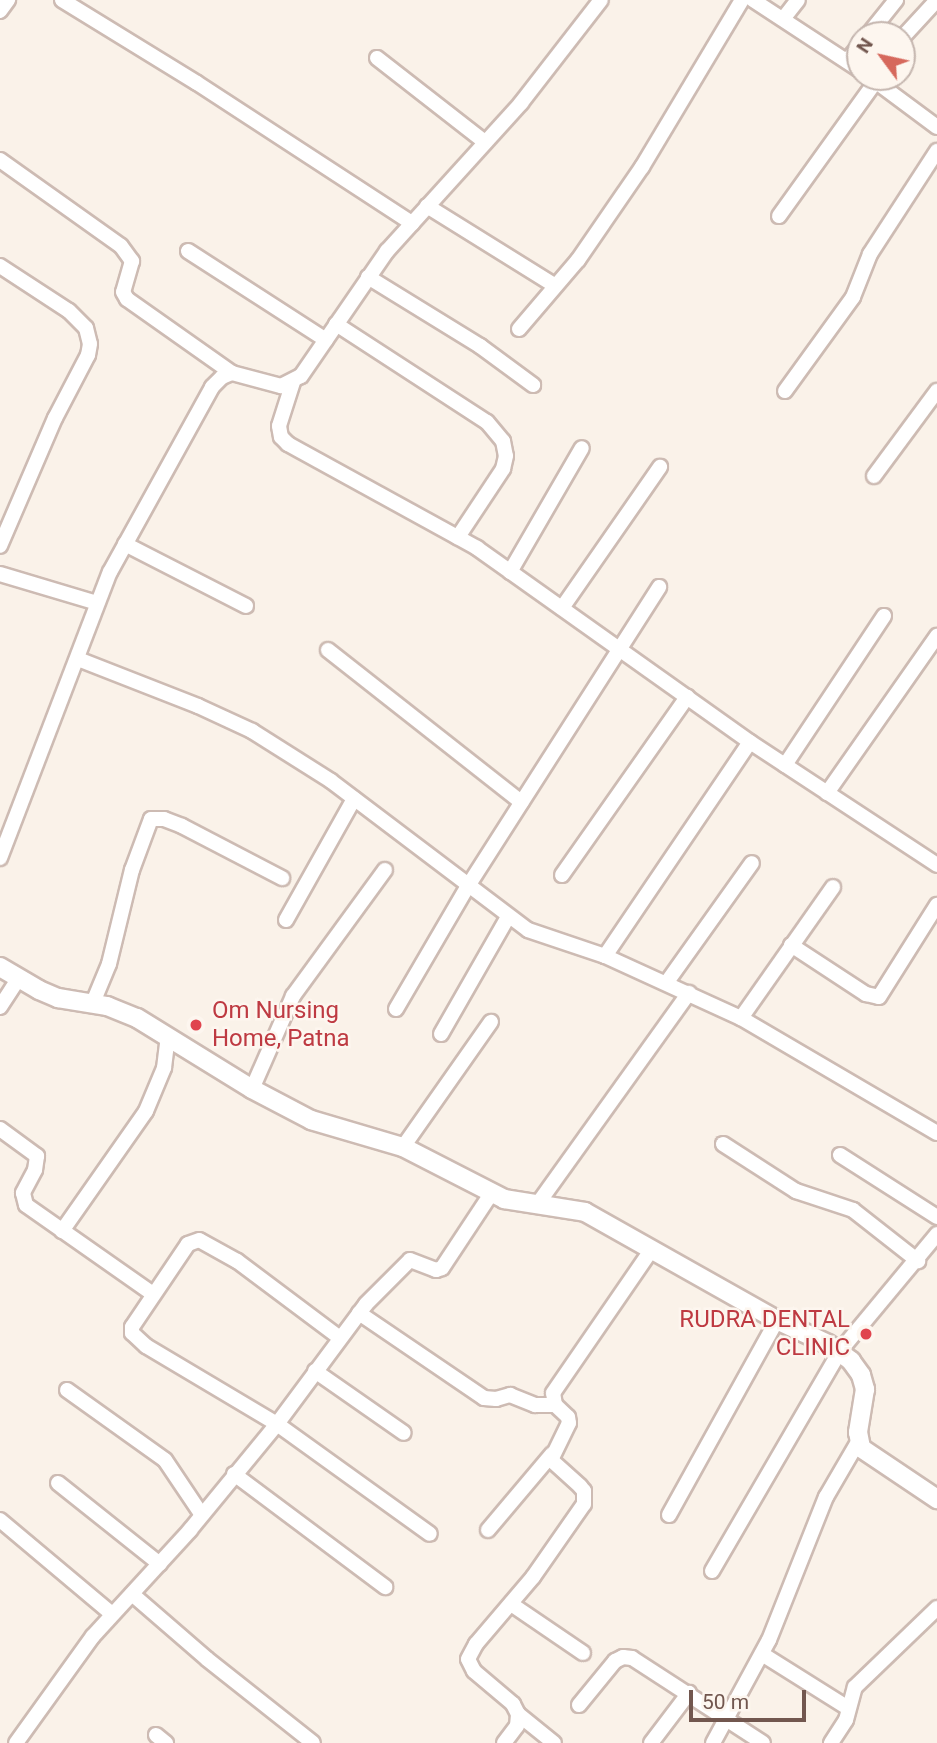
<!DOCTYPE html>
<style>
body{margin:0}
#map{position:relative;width:937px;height:1743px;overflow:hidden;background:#faf2e9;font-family:Roboto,sans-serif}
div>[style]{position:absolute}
.roads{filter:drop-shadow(2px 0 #cdbbb3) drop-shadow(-2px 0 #cdbbb3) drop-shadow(0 2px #cdbbb3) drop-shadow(0 -2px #cdbbb3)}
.minor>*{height:14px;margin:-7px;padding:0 7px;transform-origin:7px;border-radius:7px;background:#fff}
.tertiary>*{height:18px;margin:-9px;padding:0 9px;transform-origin:9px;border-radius:9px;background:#fff}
.dots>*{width:19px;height:19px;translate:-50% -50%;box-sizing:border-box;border:4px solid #fdf6ef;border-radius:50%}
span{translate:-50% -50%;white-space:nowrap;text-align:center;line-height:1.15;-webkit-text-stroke:5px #fdf6ef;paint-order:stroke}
.health-label{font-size:24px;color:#be3a42}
.left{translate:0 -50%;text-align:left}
.right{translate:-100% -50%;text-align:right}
.north{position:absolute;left:846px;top:21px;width:70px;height:70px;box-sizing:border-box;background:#fdf6ef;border:2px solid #c5b6af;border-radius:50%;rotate:303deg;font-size:19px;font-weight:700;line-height:28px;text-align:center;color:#72574f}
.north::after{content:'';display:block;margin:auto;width:24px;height:32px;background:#d6685c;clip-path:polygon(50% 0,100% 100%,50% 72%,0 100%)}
.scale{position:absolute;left:689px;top:1690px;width:117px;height:32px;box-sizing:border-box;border:4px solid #72574f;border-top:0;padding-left:9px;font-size:21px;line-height:24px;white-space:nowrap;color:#72574f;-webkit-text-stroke:5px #fdf6ef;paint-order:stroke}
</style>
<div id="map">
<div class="roads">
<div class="minor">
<div style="left:62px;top:0;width:158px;rotate:31.6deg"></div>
<div style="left:197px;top:83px;width:257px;rotate:33.1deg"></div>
<div style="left:753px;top:0;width:128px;rotate:33.2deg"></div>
<div style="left:0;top:11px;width:14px;rotate:-54deg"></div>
<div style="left:783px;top:19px;width:24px;rotate:-52deg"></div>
<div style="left:868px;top:35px;width:45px;rotate:-51.3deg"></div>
<div style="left:902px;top:38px;width:52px;rotate:-47.4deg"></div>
<div style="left:377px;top:58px;width:137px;rotate:37.9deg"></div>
<div style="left:847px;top:61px;width:21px;rotate:-51deg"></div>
<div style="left:871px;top:78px;width:82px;rotate:36.6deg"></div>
<div style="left:0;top:160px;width:148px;rotate:35.4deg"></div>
<div style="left:121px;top:246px;width:19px;rotate:54deg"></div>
<div style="left:132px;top:261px;width:32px;rotate:106deg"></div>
<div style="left:123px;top:292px;width:8px;rotate:60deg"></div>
<div style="left:127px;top:299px;width:128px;rotate:35.2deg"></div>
<div style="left:427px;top:206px;width:150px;rotate:31.9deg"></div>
<div style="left:779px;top:216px;width:166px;rotate:-54.3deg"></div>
<div style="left:188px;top:251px;width:164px;rotate:32.8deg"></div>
<div style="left:0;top:266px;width:82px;rotate:33.1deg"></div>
<div style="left:69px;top:311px;width:24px;rotate:45deg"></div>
<div style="left:86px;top:328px;width:16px;rotate:76deg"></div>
<div style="left:90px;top:344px;width:11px;rotate:100deg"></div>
<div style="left:88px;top:355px;width:71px;rotate:117.6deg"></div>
<div style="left:55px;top:418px;width:139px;rotate:113.3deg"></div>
<div style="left:368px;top:277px;width:132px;rotate:31.6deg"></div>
<div style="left:480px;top:346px;width:66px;rotate:36.3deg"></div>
<div style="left:336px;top:324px;width:180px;rotate:33deg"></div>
<div style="left:487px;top:422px;width:25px;rotate:50deg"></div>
<div style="left:503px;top:441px;width:15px;rotate:79deg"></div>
<div style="left:506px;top:456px;width:13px;rotate:103deg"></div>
<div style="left:503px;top:469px;width:82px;rotate:123.5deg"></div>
<div style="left:519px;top:329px;width:91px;rotate:-49.5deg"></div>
<div style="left:578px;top:260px;width:113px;rotate:-55.5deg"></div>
<div style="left:642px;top:167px;width:195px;rotate:-59.1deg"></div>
<div style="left:293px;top:382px;width:46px;rotate:107.7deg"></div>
<div style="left:279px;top:426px;width:11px;rotate:80deg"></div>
<div style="left:281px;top:437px;width:10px;rotate:45deg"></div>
<div style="left:288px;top:444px;width:216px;rotate:28.8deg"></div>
<div style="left:477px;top:548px;width:335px;rotate:35.4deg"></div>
<div style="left:750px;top:742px;width:224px;rotate:33.3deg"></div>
<div style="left:785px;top:391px;width:116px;rotate:-54.1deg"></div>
<div style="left:853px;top:297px;width:46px;rotate:-68.4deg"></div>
<div style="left:870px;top:254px;width:123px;rotate:-57deg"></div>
<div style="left:874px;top:476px;width:106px;rotate:-53.5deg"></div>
<div style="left:125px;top:544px;width:136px;rotate:27.1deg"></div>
<div style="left:510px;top:572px;width:143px;rotate:-59.9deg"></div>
<div style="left:0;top:574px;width:101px;rotate:16.6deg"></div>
<div style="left:562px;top:608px;width:172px;rotate:-55.2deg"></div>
<div style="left:328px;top:650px;width:246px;rotate:38.2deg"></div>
<div style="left:78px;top:659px;width:129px;rotate:21.4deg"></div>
<div style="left:198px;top:706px;width:60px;rotate:24.8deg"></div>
<div style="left:252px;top:731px;width:93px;rotate:32.3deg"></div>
<div style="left:331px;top:781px;width:247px;rotate:37.1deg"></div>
<div style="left:528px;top:930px;width:81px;rotate:18.7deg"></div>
<div style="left:605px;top:956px;width:149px;rotate:24.5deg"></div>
<div style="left:741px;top:1018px;width:227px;rotate:30.4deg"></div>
<div style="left:785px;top:765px;width:179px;rotate:-56.4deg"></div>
<div style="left:827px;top:793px;width:192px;rotate:-55deg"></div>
<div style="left:0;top:858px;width:306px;rotate:-69deg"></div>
<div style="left:110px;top:572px;width:211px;rotate:-61.1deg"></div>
<div style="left:212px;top:387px;width:14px;rotate:-45deg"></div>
<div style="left:222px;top:377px;width:11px;rotate:-22deg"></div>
<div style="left:232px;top:373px;width:51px;rotate:14.9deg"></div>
<div style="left:281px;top:386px;width:22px;rotate:-27deg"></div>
<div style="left:301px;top:376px;width:152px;rotate:-55.5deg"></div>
<div style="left:387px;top:251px;width:200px;rotate:-47.8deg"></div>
<div style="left:521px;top:103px;width:130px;rotate:-52.2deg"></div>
<div style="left:562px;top:875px;width:218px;rotate:-54.9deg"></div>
<div style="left:286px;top:920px;width:139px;rotate:-60.7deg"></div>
<div style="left:791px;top:945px;width:90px;rotate:33.2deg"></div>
<div style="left:866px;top:994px;width:13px;rotate:13deg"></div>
<div style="left:879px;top:997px;width:109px;rotate:-57.8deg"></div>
<div style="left:605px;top:956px;width:258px;rotate:-55.9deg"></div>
<div style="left:667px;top:982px;width:146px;rotate:-54.5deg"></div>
<div style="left:92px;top:1005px;width:44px;rotate:-67.5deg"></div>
<div style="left:109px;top:964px;width:97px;rotate:-76.3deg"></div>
<div style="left:132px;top:870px;width:54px;rotate:-69.6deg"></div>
<div style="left:151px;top:819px;width:13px"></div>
<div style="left:164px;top:819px;width:19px;rotate:21deg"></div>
<div style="left:182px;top:826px;width:113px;rotate:27.5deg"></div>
<div style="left:0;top:1007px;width:33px;rotate:-57deg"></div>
<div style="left:396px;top:1009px;width:143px;rotate:-59.7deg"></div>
<div style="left:468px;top:886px;width:355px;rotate:-57.4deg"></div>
<div style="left:741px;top:1018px;width:160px;rotate:-54.9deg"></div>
<div style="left:441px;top:1034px;width:135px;rotate:-60.2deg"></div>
<div style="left:252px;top:1089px;width:102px;rotate:-66.2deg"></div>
<div style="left:293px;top:996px;width:156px;rotate:-53.9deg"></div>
<div style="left:0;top:1129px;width:46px;rotate:36.1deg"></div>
<div style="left:37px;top:1156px;width:14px;rotate:98deg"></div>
<div style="left:35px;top:1170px;width:26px;rotate:118deg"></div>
<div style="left:23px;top:1193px;width:12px;rotate:76deg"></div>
<div style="left:26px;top:1205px;width:155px;rotate:35deg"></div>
<div style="left:723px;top:1144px;width:87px;rotate:32.8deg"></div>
<div style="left:796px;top:1191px;width:60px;rotate:18.4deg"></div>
<div style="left:853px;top:1210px;width:83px;rotate:38.1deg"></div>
<div style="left:403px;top:1147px;width:153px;rotate:-54.9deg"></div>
<div style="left:840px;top:1155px;width:115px;rotate:32.6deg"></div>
<div style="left:537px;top:1205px;width:261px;rotate:-54.4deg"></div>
<div style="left:62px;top:1231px;width:146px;rotate:-55deg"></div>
<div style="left:146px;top:1111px;width:47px;rotate:-67.3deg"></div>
<div style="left:164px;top:1068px;width:31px;rotate:-83deg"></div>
<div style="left:359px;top:1313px;width:151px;rotate:34.2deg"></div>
<div style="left:484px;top:1398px;width:12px;rotate:5deg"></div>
<div style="left:496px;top:1399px;width:15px;rotate:-16deg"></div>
<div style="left:510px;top:1395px;width:27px;rotate:22deg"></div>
<div style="left:535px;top:1405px;width:20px"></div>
<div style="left:340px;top:1338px;width:129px;rotate:-143.2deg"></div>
<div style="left:237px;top:1261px;width:43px;rotate:-151.1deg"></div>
<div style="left:199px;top:1240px;width:12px;rotate:160deg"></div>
<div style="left:188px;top:1244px;width:100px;rotate:124deg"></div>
<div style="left:132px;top:1327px;width:6px;rotate:90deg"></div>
<div style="left:132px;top:1333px;width:19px;rotate:43deg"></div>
<div style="left:146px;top:1346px;width:152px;rotate:30.8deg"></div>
<div style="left:277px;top:1424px;width:188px;rotate:35.7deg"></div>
<div style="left:315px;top:1371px;width:108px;rotate:34.9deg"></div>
<div style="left:67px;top:1390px;width:120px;rotate:35.5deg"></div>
<div style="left:165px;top:1460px;width:66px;rotate:56.1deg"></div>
<div style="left:234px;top:1474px;width:189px;rotate:36.8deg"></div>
<div style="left:58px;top:1483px;width:130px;rotate:38.5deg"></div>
<div style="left:669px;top:1515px;width:223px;rotate:-61deg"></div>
<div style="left:0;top:1520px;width:146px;rotate:40deg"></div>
<div style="left:488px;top:1530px;width:99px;rotate:-49.9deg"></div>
<div style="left:712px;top:1571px;width:255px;rotate:-59.8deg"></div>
<div style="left:840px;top:1351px;width:152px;rotate:-50.3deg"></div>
<div style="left:132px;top:1594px;width:99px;rotate:40.9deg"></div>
<div style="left:207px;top:1659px;width:135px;rotate:38.4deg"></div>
<div style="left:511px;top:1604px;width:87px;rotate:34.2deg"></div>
<div style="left:762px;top:1654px;width:102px;rotate:32.1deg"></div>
<div style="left:579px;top:1705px;width:57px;rotate:-50.7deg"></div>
<div style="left:615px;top:1661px;width:9px;rotate:-27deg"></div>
<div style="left:623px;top:1657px;width:9px;rotate:6deg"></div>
<div style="left:632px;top:1658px;width:156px;rotate:33deg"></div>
<div style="left:518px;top:1714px;width:46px;rotate:38.9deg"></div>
<div style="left:156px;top:1735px;width:13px;rotate:39deg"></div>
<div style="left:16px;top:1743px;width:132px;rotate:-54.3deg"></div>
<div style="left:93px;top:1636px;width:144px;rotate:-47.5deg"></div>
<div style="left:190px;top:1530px;width:137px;rotate:-50.6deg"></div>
<div style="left:277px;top:1424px;width:149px;rotate:-53.4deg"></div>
<div style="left:366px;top:1304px;width:62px;rotate:-45deg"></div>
<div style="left:410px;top:1260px;width:28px;rotate:21deg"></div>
<div style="left:436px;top:1270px;width:6px;rotate:-18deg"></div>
<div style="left:442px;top:1268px;width:89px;rotate:-56.5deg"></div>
<div style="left:504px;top:1743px;width:21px;rotate:-53deg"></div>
<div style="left:517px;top:1726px;width:12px;rotate:-85deg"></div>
<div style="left:518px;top:1714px;width:11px;rotate:-117deg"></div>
<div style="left:513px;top:1704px;width:51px;rotate:-139.8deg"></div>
<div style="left:474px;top:1671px;width:13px;rotate:-117deg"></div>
<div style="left:468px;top:1659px;width:17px;rotate:-62deg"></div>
<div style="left:476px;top:1644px;width:88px;rotate:-49.6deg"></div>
<div style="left:533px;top:1577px;width:89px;rotate:-55.1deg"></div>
<div style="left:584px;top:1504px;width:13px;rotate:-90deg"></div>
<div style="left:584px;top:1491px;width:6px;rotate:-129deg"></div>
<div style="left:580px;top:1486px;width:39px;rotate:-138deg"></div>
<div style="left:551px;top:1460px;width:41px;rotate:-64.1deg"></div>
<div style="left:569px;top:1423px;width:6px;rotate:-99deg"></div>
<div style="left:568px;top:1417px;width:18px;rotate:-137deg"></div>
<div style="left:555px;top:1405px;width:12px;rotate:-99deg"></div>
<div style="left:553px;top:1393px;width:175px;rotate:-55.5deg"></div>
<div style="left:651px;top:1743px;width:63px;rotate:-52.8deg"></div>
<div style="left:713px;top:1743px;width:117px;rotate:-61.5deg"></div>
<div style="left:769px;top:1640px;width:154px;rotate:-68.3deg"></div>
<div style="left:826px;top:1497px;width:64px;rotate:-59.8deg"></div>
<div style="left:831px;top:1743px;width:27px;rotate:-57deg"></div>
<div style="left:846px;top:1720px;width:34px;rotate:-75deg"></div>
<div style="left:855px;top:1687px;width:114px;rotate:-43.9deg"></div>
</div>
<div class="tertiary">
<div style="left:0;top:967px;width:45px;rotate:30.5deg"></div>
<div style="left:39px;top:990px;width:21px;rotate:23deg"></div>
<div style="left:58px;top:998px;width:50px;rotate:9.3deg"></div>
<div style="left:107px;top:1006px;width:32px;rotate:22deg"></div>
<div style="left:137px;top:1018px;width:135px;rotate:31.7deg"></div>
<div style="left:252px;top:1089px;width:67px;rotate:27.7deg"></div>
<div style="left:311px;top:1120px;width:96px;rotate:16.4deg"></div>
<div style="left:403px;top:1147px;width:114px;rotate:27.2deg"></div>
<div style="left:504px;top:1199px;width:82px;rotate:9.1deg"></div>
<div style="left:585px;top:1212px;width:220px;rotate:29.4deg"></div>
<div style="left:777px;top:1320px;width:56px;rotate:25.2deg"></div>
<div style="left:828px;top:1344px;width:29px;rotate:36deg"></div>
<div style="left:851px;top:1361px;width:17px;rotate:54deg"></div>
<div style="left:861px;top:1375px;width:15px;rotate:74deg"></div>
<div style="left:865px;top:1389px;width:44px;rotate:99.2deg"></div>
<div style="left:858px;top:1432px;width:16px;rotate:79deg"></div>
<div style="left:861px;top:1448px;width:92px;rotate:33.9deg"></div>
</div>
</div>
<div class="dots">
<div style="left:196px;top:1025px;background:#e0444e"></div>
<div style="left:866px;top:1334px;background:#e0444e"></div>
</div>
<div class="health-label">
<span class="left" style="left:212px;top:1025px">Om Nursing<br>Home, Patna</span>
<span class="right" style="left:850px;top:1334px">RUDRA DENTAL<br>CLINIC</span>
</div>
<div class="north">N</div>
<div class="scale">50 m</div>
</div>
